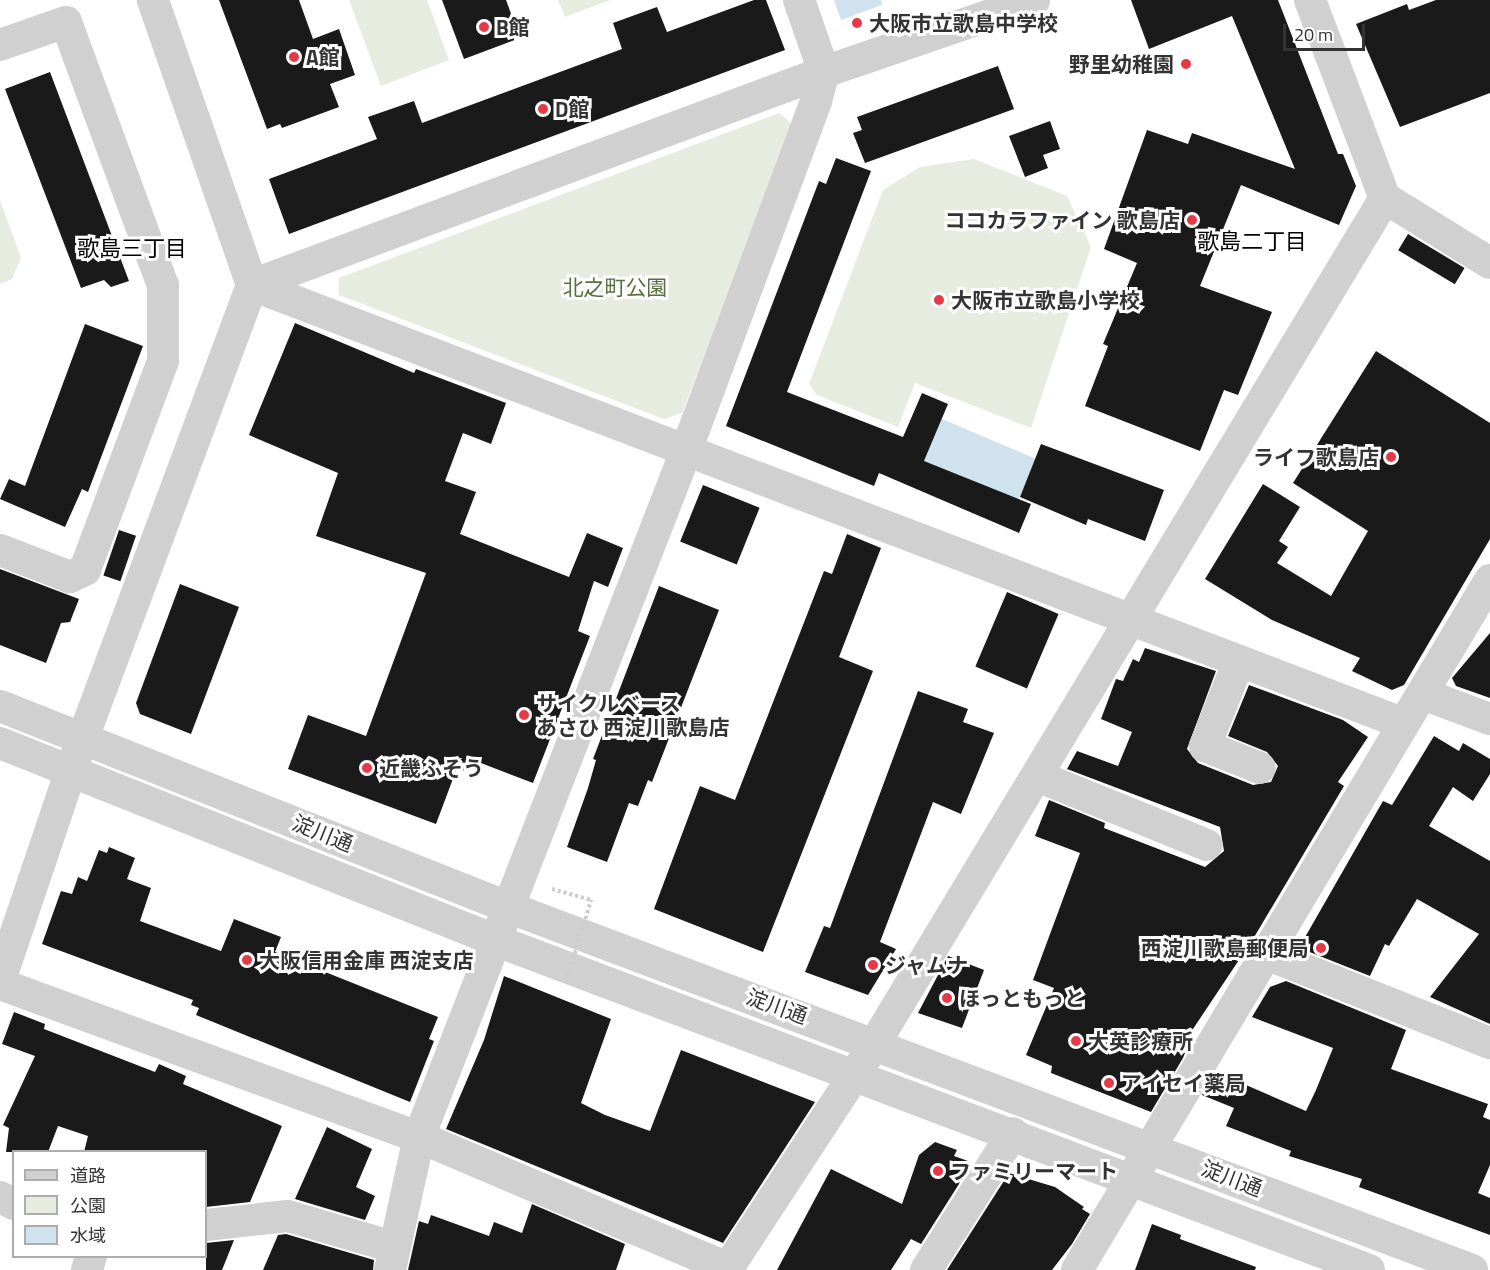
<!DOCTYPE html>
<meta charset="utf-8">
<style>
body{margin:0}
#map{position:relative;width:1490px;height:1270px;overflow:hidden;background:#fff;font-family:"Titillium Web","Noto Sans JP",sans-serif}
div>[style]{position:absolute}
.green>*{inset:0;background:#e6ecdf}
.water>*{inset:0;background:#cfe2ee;transform-origin:0 0}
.building>*{inset:0;background:#1a1a1a;transform-origin:0 0}
.path>*{height:4px;margin-top:-2px;transform-origin:0;background:repeating-linear-gradient(90deg,#cdcdcd 0 3px,transparent 0 6px)}
.minor>*{height:32px;margin:-16px;padding:0 16px;transform-origin:16px;border-radius:16px;background:#d0d0d0}
.path-bridge>*{height:4px;margin-top:-2px;transform-origin:0;background:repeating-linear-gradient(90deg,#cdcdcd 0 3px,transparent 0 6px)}
.dots>*{width:16px;height:16px;translate:-50% -50%;box-sizing:border-box;border:3px solid #fff;border-radius:50%}
span{translate:-50% -50%;white-space:nowrap;text-align:center;line-height:1.15;-webkit-text-stroke:6px #fff;paint-order:stroke}
.poi-label{font-size:21px;color:#333;font-weight:700}
.left{translate:0 -50%;text-align:left}
.right{translate:-100% -50%;text-align:right}
.park-label{font-size:21px;color:#56703f}
.street-label{font-size:21px;color:#333}
.neighbourhood-label{font-size:22px;color:#000}
.legend{position:absolute;left:12px;top:1150px;width:195px;height:108px;box-sizing:border-box;background:#fff;border:2px solid #adadad;margin:0;padding:8px 10px;list-style:none;font-size:18px;color:#333}
.legend li{display:flex;align-items:center;gap:12px;height:30px}
.legend b{width:30px;border:2px solid #adadad}
.scale{position:absolute;left:1283px;top:24px;width:82px;height:27px;box-sizing:border-box;border:3px solid #333;border-top:0;padding-left:8px;font-size:18px;line-height:21px;white-space:nowrap;color:#333;-webkit-text-stroke:4px #fff;paint-order:stroke}
</style>
<div id="map">
<div class="green">
<div style="clip-path:polygon(349px 0,427px 0,449px 60px,381px 86px)"></div>
<div style="clip-path:polygon(558px 0,610px 0,565px 17px)"></div>
<div style="clip-path:polygon(779px 113px,793px 125px,682px 413px,664px 419px,339px 295px,339px 278px)"></div>
<div style="clip-path:polygon(974px 159px,1067px 196px,1091px 247px,1031px 428px,915px 383px,898px 427px,817px 395px,809px 384px,883px 190px,920px 167px)"></div>
<div style="clip-path:polygon(0 200px,21px 258px,12px 279px,0 284px)"></div>
</div>
<div class="water">
<div style="clip-path:polygon(834px 0,881px 0,882px 5px,841px 20px)"></div>
<div style="left:942px;top:419px;width:102px;height:46px;rotate:23deg"></div>
</div>
<div class="building">
<div style="clip-path:polygon(219px 0,299px 0,313px 39px,339px 29px,355px 75px,330px 84px,339px 107px,282px 128px,280px 124px,267px 129px)"></div>
<div style="clip-path:polygon(442px 0,506px 0,520px 38px,464px 59px)"></div>
<div style="clip-path:polygon(754px 0,766px 0,785px 50px,289px 234px,269px 179px,377px 139px,368px 117px,414px 101px,422px 123px,622px 49px,613px 23px,657px 7px,667px 32px)"></div>
<div style="clip-path:polygon(1131px 0,1278px 0,1338px 154px,1343px 154px,1356px 186px,1339px 225px,1241px 185px,1200px 286px,1272px 312px,1238px 395px,1224px 390px,1200px 451px,1085px 406px,1108px 346px,1103px 344px,1137px 263px,1104px 249px,1147px 130px,1188px 144px,1192px 133px,1295px 169px,1232px 16px,1149px 49px)"></div>
<div style="clip-path:polygon(1436px 0,1490px 0,1490px 93px,1400px 127px,1356px 24px,1407px 4px,1409px 10px)"></div>
<div style="clip-path:polygon(998px 66px,1014px 109px,865px 163px,853px 133px,862px 130px,857px 117px)"></div>
<div style="clip-path:polygon(50px 72px,129px 281px,111px 287px,104px 280px,81px 288px,5px 89px)"></div>
<div style="clip-path:polygon(1050px 121px,1060px 149px,1043px 155px,1048px 168px,1025px 177px,1009px 136px)"></div>
<div style="clip-path:polygon(836px 158px,871px 171px,787px 392px,903px 437px,922px 393px,948px 404px,924px 461px,1031px 504px,1019px 533px,879px 473px,874px 486px,726px 426px,819px 181px,826px 184px)"></div>
<div style="left:1408px;top:234px;width:66px;height:19px;rotate:31deg"></div>
<div style="clip-path:polygon(295px 323px,414px 373px,416px 369px,506px 403px,491px 444px,463px 433px,445px 481px,476px 492px,460px 534px,569px 577px,587px 533px,623px 548px,608px 587px,594px 581px,578px 631px,590px 636px,533px 783px,468px 758px,464px 771px,457px 768px,436px 824px,288px 769px,308px 715px,366px 736px,426px 573px,316px 536px,338px 473px,249px 435px)"></div>
<div style="clip-path:polygon(85px 324px,143px 346px,88px 492px,82px 489px,65px 527px,0 499px,9px 479px,25px 486px)"></div>
<div style="clip-path:polygon(1376px 351px,1490px 423px,1490px 539px,1404px 685px,1392px 690px,1352px 671px,1360px 658px,1272px 620px,1205px 579px,1263px 484px,1300px 507px,1279px 541px,1288px 547px,1277px 563px,1331px 596px,1368px 531px,1293px 483px)"></div>
<div style="clip-path:polygon(1041px 444px,1164px 490px,1145px 541px,1088px 519px,1086px 525px,1020px 497px)"></div>
<div style="left:703px;top:485px;width:61px;height:61px;rotate:22deg"></div>
<div style="left:119px;top:530px;width:18px;height:48px;rotate:19deg"></div>
<div style="clip-path:polygon(847px 534px,881px 548px,839px 657px,873px 671px,763px 952px,654px 909px,700px 786px,735px 800px,824px 571px,832px 574px)"></div>
<div style="clip-path:polygon(0 569px,79px 599px,70px 622px,61px 623px,46px 663px,0 645px)"></div>
<div style="clip-path:polygon(180px 584px,239px 607px,191px 734px,140px 714px,136px 703px)"></div>
<div style="clip-path:polygon(659px 586px,719px 610px,652px 782px,648px 780px,638px 806px,629px 803px,607px 862px,567px 847px,588px 788px,596px 760px,593px 759px)"></div>
<div style="left:1007px;top:592px;width:56px;height:81px;rotate:23deg"></div>
<div style="clip-path:polygon(1490px 633px,1490px 698px,1456px 686px,1452px 678px)"></div>
<div style="clip-path:polygon(1145px 648px,1216px 671px,1187px 749px,1198px 763px,1253px 785px,1271px 782px,1278px 766px,1267px 752px,1228px 736px,1249px 685px,1343px 720px,1368px 737px,1338px 782px,1344px 786px,1253px 939px,1179px 1050px,1185px 1053px,1183px 1058px,1151px 1112px,1051px 1073px,1052px 1066px,1026px 1055px,1054px 988px,1033px 980px,1080px 853px,1035px 836px,1049px 800px,1105px 823px,1104px 828px,1205px 867px,1224px 851px,1220px 827px,1067px 769px,1077px 751px,1118px 766px,1132px 732px,1101px 719px,1116px 679px,1123px 681px,1133px 659px,1139px 662px)"></div>
<div style="clip-path:polygon(918px 691px,968px 709px,963px 722px,994px 733px,961px 814px,933px 802px,880px 942px,896px 949px,868px 995px,805px 972px,824px 926px,830px 928px)"></div>
<div style="clip-path:polygon(1434px 736px,1459px 751px,1463px 743px,1490px 759px,1490px 774px,1473px 801px,1453px 787px,1429px 826px,1490px 861px,1490px 1024px,1430px 997px,1479px 934px,1417px 899px,1389px 946px,1385px 944px,1370px 976px,1302px 949px,1304px 939px,1383px 801px,1392px 805px)"></div>
<div style="clip-path:polygon(109px 847px,135px 858px,127px 879px,151px 888px,140px 921px,221px 951px,234px 919px,281px 937px,275px 952px,438px 1017px,429px 1039px,434px 1041px,410px 1102px,196px 1015px,199px 1008px,191px 1005px,193px 1000px,42px 944px,61px 891px,72px 894px,78px 877px,87px 881px,99px 850px,107px 853px)"></div>
<div style="clip-path:polygon(948px 956px,984px 970px,962px 1028px,918px 1013px)"></div>
<div style="clip-path:polygon(504px 976px,611px 1019px,581px 1103px,605px 1115px,650px 1131px,681px 1050px,815px 1102px,723px 1243px,446px 1129px,484px 1040px)"></div>
<div style="clip-path:polygon(1286px 981px,1406px 1030px,1391px 1069px,1488px 1104px,1483px 1117px,1490px 1120px,1490px 1165px,1478px 1193px,1490px 1198px,1490px 1235px,1359px 1187px,1362px 1179px,1289px 1156px,1291px 1151px,1226px 1126px,1234px 1108px,1202px 1095px,1216px 1072px,1306px 1111px,1316px 1090px,1333px 1048px,1252px 1017px,1270px 987px)"></div>
<div style="clip-path:polygon(14px 1012px,45px 1024px,44px 1029px,155px 1072px,159px 1064px,186px 1076px,183px 1084px,282px 1126px,250px 1202px,206px 1207px,206px 1152px,84px 1152px,88px 1136px,58px 1126px,48px 1152px,6px 1152px,9px 1128px,3px 1125px,35px 1056px,2px 1044px)"></div>
<div style="clip-path:polygon(327px 1127px,372px 1149px,356px 1187px,375px 1196px,365px 1220px,295px 1199px)"></div>
<div style="clip-path:polygon(935px 1142px,957px 1150px,954px 1156px,968px 1161px,959px 1184px,921px 1244px,911px 1239px,891px 1270px,777px 1270px,831px 1169px,902px 1204px,919px 1155px)"></div>
<div style="clip-path:polygon(1009px 1173px,1055px 1187px,1084px 1207px,1082px 1209px,1090px 1214px,1072px 1244px,1052px 1270px,947px 1270px)"></div>
<div style="clip-path:polygon(532px 1204px,625px 1244px,616px 1270px,408px 1270px,419px 1221px,428px 1224px,431px 1215px,489px 1236px,494px 1222px,522px 1233px)"></div>
<div style="clip-path:polygon(1152px 1224px,1181px 1235px,1180px 1239px,1256px 1267px,1255px 1270px,1135px 1270px)"></div>
<div style="clip-path:polygon(286px 1234px,374px 1260px,373px 1270px,263px 1270px,278px 1235px)"></div>
<div style="clip-path:polygon(234px 1240px,222px 1270px,206px 1270px,206px 1243px)"></div>
</div>
<div class="path">
<div style="left:552px;top:889px;width:41px;rotate:15.8deg"></div>
</div>
<div class="minor">
<div style="left:1310px;top:0;width:212px;rotate:69.3deg"></div>
<div style="left:1385px;top:198px;width:123px;rotate:31.8deg"></div>
<div style="left:0;top:45px;width:70px;rotate:-19.2deg"></div>
<div style="left:66px;top:22px;width:280px;rotate:69.8deg"></div>
<div style="left:163px;top:285px;width:76px;rotate:90deg"></div>
<div style="left:163px;top:361px;width:223px;rotate:110.5deg"></div>
<div style="left:85px;top:570px;width:17px;rotate:155deg"></div>
<div style="left:70px;top:577px;width:75px;rotate:-158.9deg"></div>
<div style="left:252px;top:285px;width:1231px;rotate:20.85deg"></div>
<div style="left:252px;top:285px;width:610px;rotate:-20.42deg"></div>
<div style="left:824px;top:72px;width:222px;rotate:-18.9deg"></div>
<div style="left:1239px;top:661px;width:92px;rotate:111.8deg"></div>
<div style="left:1205px;top:746px;width:59px;rotate:21.8deg"></div>
<div style="left:1423px;top:694px;width:72px;rotate:20.5deg"></div>
<div style="left:0;top:706px;width:549px;rotate:21.61deg"></div>
<div style="left:510px;top:908px;width:1028px;rotate:20.62deg"></div>
<div style="left:0;top:743px;width:535px;rotate:21.72deg"></div>
<div style="left:497px;top:941px;width:932px;rotate:20.67deg"></div>
<div style="left:1037px;top:776px;width:183px;rotate:22.1deg"></div>
<div style="left:1266px;top:954px;width:241px;rotate:21.7deg"></div>
<div style="left:0;top:980px;width:222px;rotate:-71.3deg"></div>
<div style="left:71px;top:770px;width:518px;rotate:-69.53deg"></div>
<div style="left:252px;top:285px;width:302px;rotate:-109.2deg"></div>
<div style="left:0;top:984px;width:446px;rotate:20.1deg"></div>
<div style="left:419px;top:1137px;width:336px;rotate:23deg"></div>
<div style="left:728px;top:1268px;width:269px;rotate:-56.8deg"></div>
<div style="left:875px;top:1043px;width:987px;rotate:-58.89deg"></div>
<div style="left:0;top:1197px;width:16px;rotate:27deg"></div>
<div style="left:206px;top:1225px;width:82px;rotate:-6.3deg"></div>
<div style="left:288px;top:1216px;width:109px;rotate:16.4deg"></div>
<div style="left:87px;top:1270px;width:15px;rotate:-74deg"></div>
<div style="left:390px;top:1270px;width:136px;rotate:-77.7deg"></div>
<div style="left:419px;top:1137px;width:736px;rotate:-68.73deg"></div>
<div style="left:686px;top:451px;width:373px;rotate:-69.6deg"></div>
<div style="left:816px;top:101px;width:30px;rotate:-75deg"></div>
<div style="left:824px;top:72px;width:76px;rotate:-109.1deg"></div>
<div style="left:926px;top:1270px;width:162px;rotate:-57.6deg"></div>
<div style="left:1077px;top:1270px;width:804px;rotate:-59.1deg"></div>
</div>
<div class="path-bridge">
<div style="left:566px;top:982px;width:86px;rotate:-73deg"></div>
</div>
<div class="dots">
<div style="left:857px;top:23px;background:#e63946"></div>
<div style="left:484px;top:27px;background:#e63946"></div>
<div style="left:294px;top:57px;background:#e63946"></div>
<div style="left:1186px;top:64px;background:#e63946"></div>
<div style="left:543px;top:109px;background:#e63946"></div>
<div style="left:1192px;top:220px;background:#e63946"></div>
<div style="left:939px;top:300px;background:#e63946"></div>
<div style="left:1391px;top:457px;background:#e63946"></div>
<div style="left:524px;top:715px;background:#e63946"></div>
<div style="left:367px;top:768px;background:#e63946"></div>
<div style="left:1321px;top:948px;background:#e63946"></div>
<div style="left:247px;top:960px;background:#e63946"></div>
<div style="left:873px;top:965px;background:#e63946"></div>
<div style="left:947px;top:998px;background:#e63946"></div>
<div style="left:1076px;top:1041px;background:#e63946"></div>
<div style="left:1109px;top:1083px;background:#e63946"></div>
<div style="left:938px;top:1171px;background:#e63946"></div>
</div>
<div class="poi-label">
<span class="left" style="left:869px;top:23px">大阪市立歌島中学校</span>
<span class="left" style="left:496px;top:27px">B館</span>
<span class="left" style="left:306px;top:57px">A館</span>
<span class="right" style="left:1174px;top:64px">野里幼稚園</span>
<span class="left" style="left:555px;top:109px">D館</span>
<span class="right" style="left:1180px;top:220px">ココカラファイン 歌島店</span>
<span class="left" style="left:951px;top:300px">大阪市立歌島小学校</span>
<span class="right" style="left:1379px;top:457px">ライフ歌島店</span>
<span class="left" style="left:536px;top:715px">サイクルベース<br>あさひ 西淀川歌島店</span>
<span class="left" style="left:379px;top:768px">近畿ふそう</span>
<span class="right" style="left:1309px;top:948px">西淀川歌島郵便局</span>
<span class="left" style="left:259px;top:960px">大阪信用金庫 西淀支店</span>
<span class="left" style="left:885px;top:965px">ジャムナ</span>
<span class="left" style="left:959px;top:998px">ほっともっと</span>
<span class="left" style="left:1088px;top:1041px">大英診療所</span>
<span class="left" style="left:1121px;top:1083px">アイセイ薬局</span>
<span class="left" style="left:950px;top:1171px">ファミリーマート</span>
</div>
<div class="park-label">
<span style="left:615px;top:287px">北之町公園</span>
</div>
<div class="street-label">
<span style="left:323px;top:833px;rotate:22deg">淀川通</span>
<span style="left:777px;top:1006px;rotate:20deg">淀川通</span>
<span style="left:1232px;top:1178px;rotate:21deg">淀川通</span>
</div>
<div class="neighbourhood-label">
<span style="left:1252px;top:242px">歌島二丁目</span>
<span style="left:132px;top:249px">歌島三丁目</span>
</div>
<ul class="legend">
<li><b style="height:8px;background:#d0d0d0"></b>道路</li>
<li><b style="height:16px;background:#e6ecdf"></b>公園</li>
<li><b style="height:16px;background:#cfe2ee"></b>水域</li>
</ul>
<div class="scale">20 m</div>
</div>
